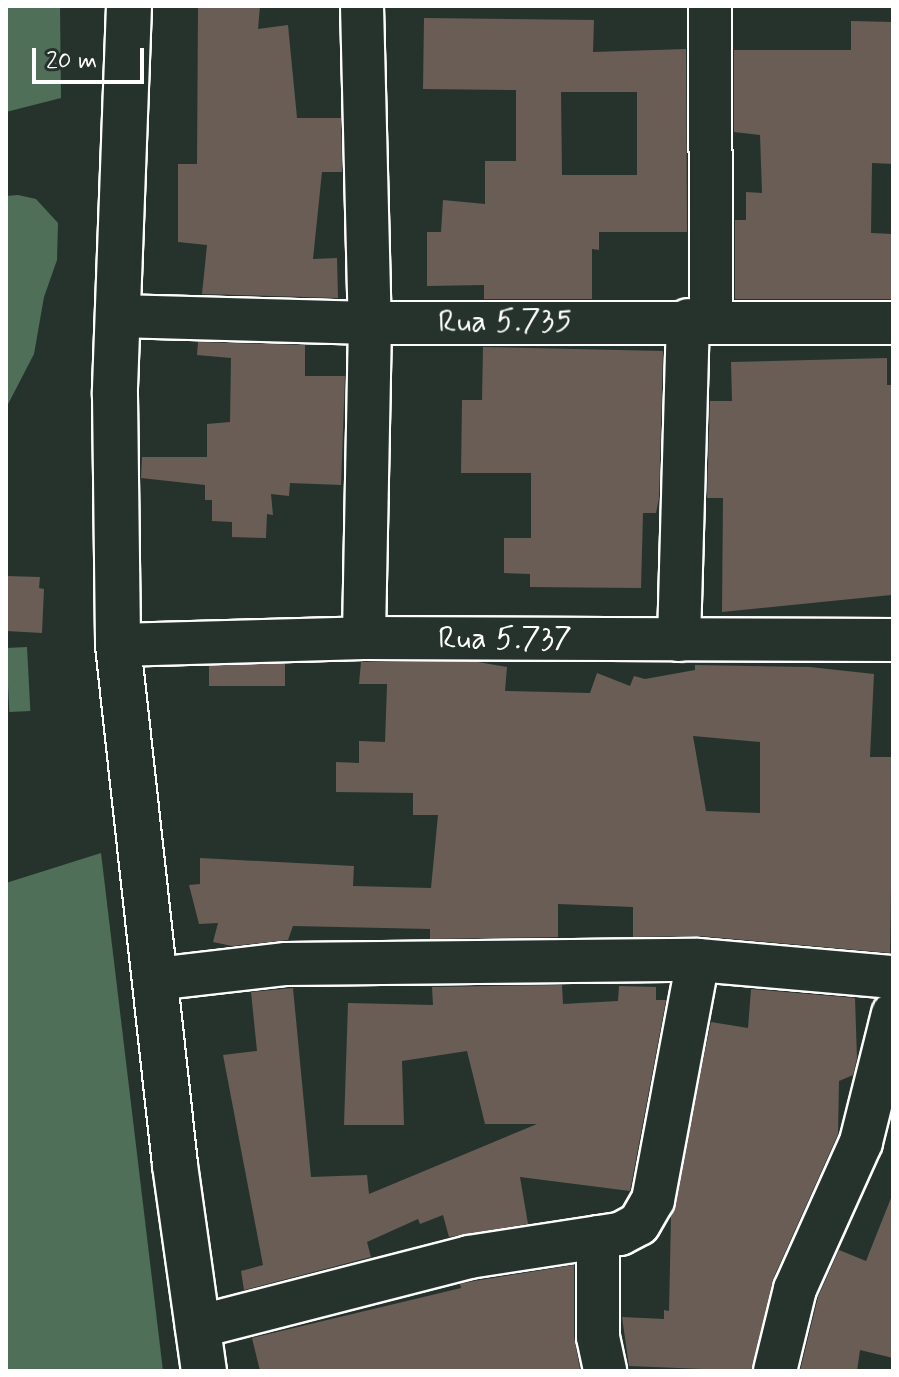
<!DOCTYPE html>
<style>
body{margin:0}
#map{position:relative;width:899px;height:1377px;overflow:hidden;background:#26332d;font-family:Mynerve,sans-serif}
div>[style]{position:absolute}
.green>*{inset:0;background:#4f6f59;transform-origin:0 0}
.building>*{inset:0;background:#695d56;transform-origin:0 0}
.roads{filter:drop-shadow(2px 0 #fff) drop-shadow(-2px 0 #fff) drop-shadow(0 2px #fff) drop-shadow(0 -2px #fff)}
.street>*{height:42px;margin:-21px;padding:0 21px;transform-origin:21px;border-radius:21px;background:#26332d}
.primary>*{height:44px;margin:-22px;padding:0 22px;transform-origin:22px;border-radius:22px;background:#26332d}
span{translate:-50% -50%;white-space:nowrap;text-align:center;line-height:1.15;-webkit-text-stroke:8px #26332d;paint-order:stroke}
.street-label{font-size:32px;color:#fff}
.frame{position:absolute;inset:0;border:8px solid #fff;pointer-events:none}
.scale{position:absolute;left:32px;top:48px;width:112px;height:36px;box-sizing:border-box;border:4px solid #fff;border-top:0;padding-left:10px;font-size:24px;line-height:28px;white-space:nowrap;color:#fff;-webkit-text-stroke:6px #26332d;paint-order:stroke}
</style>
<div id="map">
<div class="green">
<div style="clip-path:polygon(6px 6px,60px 6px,61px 98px,6px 112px)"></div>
<div style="clip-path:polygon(18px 195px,36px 199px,58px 223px,57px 260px,44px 297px,34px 354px,6px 408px,6px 196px)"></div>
<div style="left:27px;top:647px;width:64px;height:21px;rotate:87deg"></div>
<div style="clip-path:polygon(101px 853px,163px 1371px,6px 1371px,6px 883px)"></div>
</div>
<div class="building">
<div style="clip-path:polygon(198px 6px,260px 6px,258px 29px,288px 25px,297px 118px,341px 118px,342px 172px,322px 172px,313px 259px,337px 258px,338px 298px,202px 294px,207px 245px,178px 242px,178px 164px,197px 164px)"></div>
<div style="clip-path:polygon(evenodd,424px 18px,594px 20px,593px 52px,686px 49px,687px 232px,599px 232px,599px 250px,592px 249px,592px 299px,484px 299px,484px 285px,427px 286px,427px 232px,441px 232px,443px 200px,485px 204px,485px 161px,516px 161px,516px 90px,423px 89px,424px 18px,561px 92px,637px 92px,637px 175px,562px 175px,561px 92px)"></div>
<div style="clip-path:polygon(851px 21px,893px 22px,893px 164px,872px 163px,871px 233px,893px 234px,893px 299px,735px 299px,735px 220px,746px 220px,746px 192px,762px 193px,760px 135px,734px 132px,734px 50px,851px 50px)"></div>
<div style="clip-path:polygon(198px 342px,305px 345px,305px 376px,345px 376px,341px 485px,290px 483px,289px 496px,271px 494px,273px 515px,267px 514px,266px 538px,232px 537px,232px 522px,212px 521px,212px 500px,205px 500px,205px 485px,141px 478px,142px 457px,207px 457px,207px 424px,230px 422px,231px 358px,197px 355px)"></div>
<div style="clip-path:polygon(483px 347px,663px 351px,659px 498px,656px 513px,643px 513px,641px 588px,530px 587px,530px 574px,504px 573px,504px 538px,531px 538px,531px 473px,461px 473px,462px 400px,482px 400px)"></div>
<div style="clip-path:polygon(887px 358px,887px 385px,893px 385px,891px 595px,722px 612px,723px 498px,707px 498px,710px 401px,732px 401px,731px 362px)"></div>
<div style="clip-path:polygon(6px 576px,40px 577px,39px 588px,44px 589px,42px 633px,6px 631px)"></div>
<div style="clip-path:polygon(evenodd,361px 662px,478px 662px,507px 667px,505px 691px,590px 693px,597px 673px,630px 686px,634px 676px,645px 679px,695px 670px,695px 665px,810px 667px,874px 674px,870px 757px,893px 757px,890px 953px,700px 936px,633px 937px,633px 907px,558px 904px,558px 937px,430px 939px,430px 929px,293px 926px,288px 940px,232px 946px,213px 942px,218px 923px,199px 924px,189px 885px,200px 884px,200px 858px,354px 866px,353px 886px,431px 888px,438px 815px,413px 815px,413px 793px,336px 792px,336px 762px,359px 763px,359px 741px,385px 742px,387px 684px,359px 684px,361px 662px,693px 736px,760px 742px,760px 813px,706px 811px,693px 736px)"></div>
<div style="left:285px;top:664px;width:22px;height:76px;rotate:90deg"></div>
<div style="clip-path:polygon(562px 985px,563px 1004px,618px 1001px,619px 986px,656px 987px,656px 1000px,666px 1000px,630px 1191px,520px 1177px,528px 1224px,449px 1237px,443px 1215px,420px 1224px,418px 1219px,367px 1242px,371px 1257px,244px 1290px,241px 1271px,263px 1265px,223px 1055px,257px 1051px,251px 992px,293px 988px,311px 1177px,367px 1175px,369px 1194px,537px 1124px,485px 1124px,467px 1051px,402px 1061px,404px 1125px,344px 1125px,348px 1003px,433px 1005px,432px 987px)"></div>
<div style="clip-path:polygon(751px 989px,855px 998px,857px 1058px,853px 1075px,839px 1081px,838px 1134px,773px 1279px,752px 1371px,629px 1366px,622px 1317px,664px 1319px,664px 1310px,669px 1311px,671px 1217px,711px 1022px,748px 1028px)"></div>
<div style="clip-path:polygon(891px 1198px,893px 1358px,860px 1350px,857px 1371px,800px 1371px,818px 1297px,839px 1250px,866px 1261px)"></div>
<div style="clip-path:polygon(574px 1265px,574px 1337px,580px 1369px,260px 1371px,252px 1338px,461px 1288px,460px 1284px,474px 1281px)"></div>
</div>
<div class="roads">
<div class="street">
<div style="left:362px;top:6px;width:317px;rotate:88.6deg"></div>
<div style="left:370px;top:323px;width:315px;rotate:91.1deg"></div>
<div style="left:710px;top:6px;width:315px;rotate:89.8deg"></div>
<div style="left:118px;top:316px;width:252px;rotate:1.6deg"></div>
<div style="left:370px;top:323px;width:523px"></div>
<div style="left:679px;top:640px;width:320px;rotate:-88.4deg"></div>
<div style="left:118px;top:645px;width:246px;rotate:-1.6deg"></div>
<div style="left:364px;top:638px;width:529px;rotate:0.22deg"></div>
<div style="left:156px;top:979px;width:131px;rotate:-6.6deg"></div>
<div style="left:286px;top:964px;width:412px;rotate:-0.6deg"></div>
<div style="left:698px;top:960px;width:196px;rotate:5deg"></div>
<div style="left:598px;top:1237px;width:100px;rotate:90deg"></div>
<div style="left:598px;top:1337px;width:35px;rotate:78deg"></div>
<div style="left:197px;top:1327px;width:281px;rotate:-14.4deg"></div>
<div style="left:469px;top:1257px;width:153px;rotate:-8.7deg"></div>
<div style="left:620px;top:1234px;width:21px;rotate:-28deg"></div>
<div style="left:639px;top:1224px;width:28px;rotate:-60deg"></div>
<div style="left:653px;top:1200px;width:244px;rotate:-79.4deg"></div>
<div style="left:775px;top:1371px;width:84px;rotate:-76.3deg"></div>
<div style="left:795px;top:1289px;width:161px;rotate:-65.8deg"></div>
<div style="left:861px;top:1142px;width:132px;rotate:-76deg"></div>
</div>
<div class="primary">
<div style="left:129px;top:6px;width:389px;rotate:92.1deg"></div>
<div style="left:115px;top:395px;width:250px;rotate:89.3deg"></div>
<div style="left:118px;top:645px;width:523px;rotate:83.74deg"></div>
<div style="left:175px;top:1165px;width:208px;rotate:82deg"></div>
</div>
</div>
<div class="street-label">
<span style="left:505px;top:322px;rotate:-1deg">Rua 5.735</span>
<span style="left:505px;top:639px">Rua 5.737</span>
</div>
<div class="frame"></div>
<div class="scale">20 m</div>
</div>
